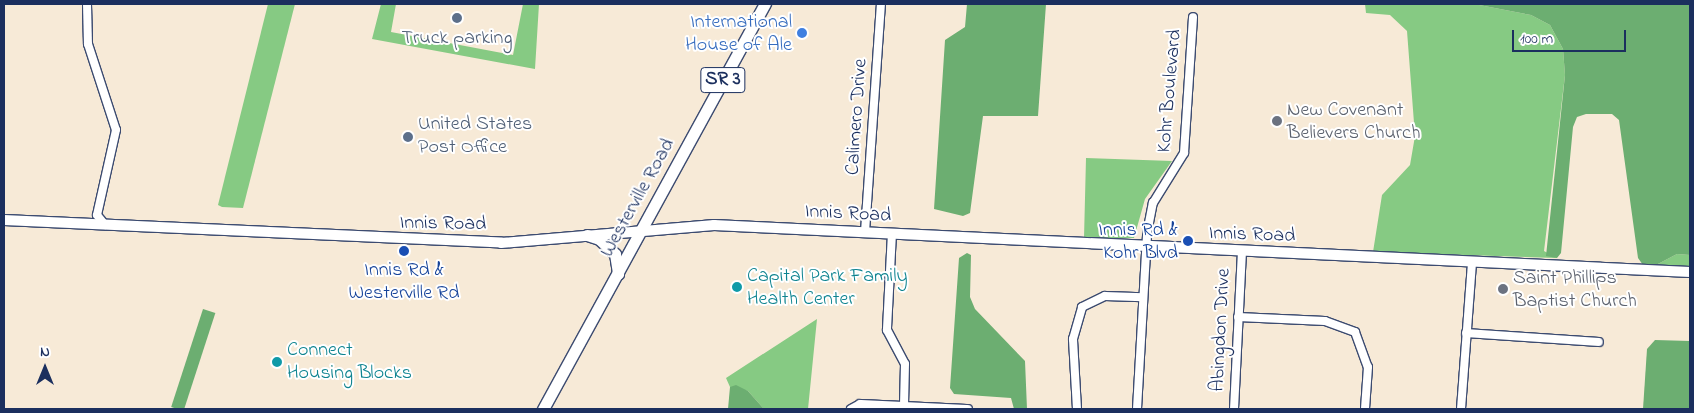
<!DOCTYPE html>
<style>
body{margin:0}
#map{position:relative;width:1694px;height:413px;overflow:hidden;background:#f7ead7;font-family:"Indie Flower",sans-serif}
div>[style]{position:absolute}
.green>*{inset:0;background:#86ca83}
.forest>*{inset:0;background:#6cae71;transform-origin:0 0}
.roads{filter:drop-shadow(1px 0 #3c4b70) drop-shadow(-1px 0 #3c4b70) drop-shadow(0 1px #3c4b70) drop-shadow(0 -1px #3c4b70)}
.minor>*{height:8px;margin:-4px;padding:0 4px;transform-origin:4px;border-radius:4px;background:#fff}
.secondary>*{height:10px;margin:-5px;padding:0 5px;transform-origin:5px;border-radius:5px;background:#fff}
.primary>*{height:11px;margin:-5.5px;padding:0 5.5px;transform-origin:5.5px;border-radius:5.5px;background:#fff}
.dots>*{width:14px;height:14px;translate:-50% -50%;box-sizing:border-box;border:2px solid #fff;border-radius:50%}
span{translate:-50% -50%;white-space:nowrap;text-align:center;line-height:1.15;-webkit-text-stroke:4px #fff;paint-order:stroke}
.shield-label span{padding:1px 4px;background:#fff;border:1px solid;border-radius:4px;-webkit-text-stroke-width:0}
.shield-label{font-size:19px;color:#1b2f5e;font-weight:700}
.shop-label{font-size:20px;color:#366cbe}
.right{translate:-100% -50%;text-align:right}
.service-label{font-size:20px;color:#4e5e75}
.left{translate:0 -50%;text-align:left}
.street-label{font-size:20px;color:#1b2f5e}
.worship-label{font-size:20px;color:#5b616d}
.transit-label{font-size:20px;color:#164399}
.culture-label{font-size:20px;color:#0d838f}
.frame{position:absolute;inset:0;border:5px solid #1b2f5e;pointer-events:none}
.north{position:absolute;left:20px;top:343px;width:50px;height:50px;-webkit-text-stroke:4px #fff;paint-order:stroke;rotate:0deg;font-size:14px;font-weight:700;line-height:20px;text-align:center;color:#1b2f5e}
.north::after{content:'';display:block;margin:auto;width:18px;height:22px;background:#1b2f5e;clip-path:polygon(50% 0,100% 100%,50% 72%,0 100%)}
.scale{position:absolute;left:1512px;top:30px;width:114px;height:22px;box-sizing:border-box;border:2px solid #1b2f5e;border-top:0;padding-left:6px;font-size:15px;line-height:18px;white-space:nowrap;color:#1b2f5e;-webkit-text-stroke:4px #fff;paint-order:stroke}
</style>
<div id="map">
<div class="green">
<div style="clip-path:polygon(268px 4px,295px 4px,243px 208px,222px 207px,218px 205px)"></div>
<div style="clip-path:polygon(381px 4px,396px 4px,391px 32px,513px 55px,523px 4px,539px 4px,535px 69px,372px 39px)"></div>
<div style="clip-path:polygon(1365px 4px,1474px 4px,1531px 15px,1550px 25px,1563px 49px,1565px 75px,1544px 251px,1557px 258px,1373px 252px,1382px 195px,1410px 165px,1415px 136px,1407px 31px,1390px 15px,1366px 13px)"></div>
<div style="clip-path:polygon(1086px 158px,1172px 161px,1145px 199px,1134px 238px,1084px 238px)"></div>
<div style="clip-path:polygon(1677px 254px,1690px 255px,1690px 267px,1656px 265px)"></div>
<div style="clip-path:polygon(817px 319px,808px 409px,764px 409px,748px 391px,730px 387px,726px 378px)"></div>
</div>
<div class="forest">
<div style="clip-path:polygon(967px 4px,1046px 4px,1038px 116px,983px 116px,970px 213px,963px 216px,934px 209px,945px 40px,965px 27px)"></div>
<div style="clip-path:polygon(1474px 4px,1690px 4px,1690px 255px,1677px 254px,1656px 265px,1643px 265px,1638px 258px,1619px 120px,1612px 114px,1586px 114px,1577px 117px,1573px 127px,1561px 253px,1557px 258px,1546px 256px,1565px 75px,1563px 49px,1550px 25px,1531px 15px)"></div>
<div style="clip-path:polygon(967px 253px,971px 255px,970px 297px,975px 309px,1025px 361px,1027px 409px,1014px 409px,1011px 398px,954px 394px,950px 388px,959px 258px)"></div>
<div style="left:203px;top:309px;width:13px;height:103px;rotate:18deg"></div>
<div style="clip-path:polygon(1655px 340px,1690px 341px,1690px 409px,1643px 409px,1647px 349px)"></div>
<div style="clip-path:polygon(736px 385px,748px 391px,764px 409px,728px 409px,730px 387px)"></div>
</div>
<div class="roads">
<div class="minor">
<div style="left:87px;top:4px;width:40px;rotate:88.6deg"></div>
<div style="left:88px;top:44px;width:90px;rotate:72deg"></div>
<div style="left:116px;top:130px;width:87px;rotate:102.6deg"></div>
<div style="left:97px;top:215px;width:13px;rotate:51deg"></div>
<div style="left:865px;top:232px;width:229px;rotate:-86deg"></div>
<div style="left:892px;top:233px;width:97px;rotate:93deg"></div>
<div style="left:887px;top:330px;width:38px;rotate:62deg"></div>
<div style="left:905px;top:364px;width:42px;rotate:91.4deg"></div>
<div style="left:1238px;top:317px;width:87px;rotate:2.6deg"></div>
<div style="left:1325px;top:321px;width:32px;rotate:20deg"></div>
<div style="left:1355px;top:332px;width:37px;rotate:70deg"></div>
<div style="left:1368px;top:367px;width:42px;rotate:94.1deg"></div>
<div style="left:1466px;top:333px;width:133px;rotate:3.9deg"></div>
<div style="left:851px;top:409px;width:10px;rotate:-29deg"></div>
<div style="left:860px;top:404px;width:108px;rotate:2.7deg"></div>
<div style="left:1077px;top:409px;width:70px;rotate:-93.3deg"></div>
<div style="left:1073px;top:339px;width:33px;rotate:-74deg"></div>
<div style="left:1082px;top:307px;width:25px;rotate:-26deg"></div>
<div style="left:1105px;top:296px;width:38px;rotate:2deg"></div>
<div style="left:1137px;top:409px;width:176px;rotate:-86.7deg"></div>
<div style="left:1147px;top:233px;width:31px;rotate:-79deg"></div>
<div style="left:1153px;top:203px;width:59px;rotate:-58.2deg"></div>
<div style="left:1184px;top:153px;width:136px;rotate:-86.2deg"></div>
<div style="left:1234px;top:409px;width:156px;rotate:-87.1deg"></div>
<div style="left:1461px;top:409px;width:147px;rotate:-85.7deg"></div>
</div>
<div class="secondary">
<div style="left:4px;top:220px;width:498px;rotate:2.6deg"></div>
<div style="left:501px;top:243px;width:214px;rotate:-4.8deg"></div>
<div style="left:714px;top:225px;width:977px;rotate:2.76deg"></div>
</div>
<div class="primary">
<div style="left:587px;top:235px;width:13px;rotate:18deg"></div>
<div style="left:599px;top:239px;width:22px;rotate:43deg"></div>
<div style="left:615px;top:254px;width:20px;rotate:81deg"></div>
<div style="left:543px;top:409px;width:462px;rotate:-61.3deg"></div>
</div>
</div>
<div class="dots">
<div style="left:457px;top:18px;background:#5c6f8a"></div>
<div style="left:802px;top:33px;background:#3f7fe0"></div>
<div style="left:1277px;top:121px;background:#6b7280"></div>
<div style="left:408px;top:137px;background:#5c6f8a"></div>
<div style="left:1188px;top:241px;background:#1a4fb4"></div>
<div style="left:404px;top:251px;background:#1a4fb4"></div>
<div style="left:737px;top:287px;background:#0f9aa8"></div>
<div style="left:1503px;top:289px;background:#6b7280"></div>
<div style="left:277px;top:362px;background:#0f9aa8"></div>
</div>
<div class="shield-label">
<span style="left:723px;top:80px">SR 3</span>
</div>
<div class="shop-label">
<span class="right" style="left:792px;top:34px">International<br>House of Ale</span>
</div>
<div class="service-label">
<span style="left:457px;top:38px">Truck parking</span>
<span class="left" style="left:418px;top:136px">United States<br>Post Office</span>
</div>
<div class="street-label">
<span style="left:1170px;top:91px;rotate:-85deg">Kohr Boulevard</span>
<span style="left:857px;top:117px;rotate:-86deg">Calimero Drive</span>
<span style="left:638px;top:198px;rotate:-61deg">Westerville Road</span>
<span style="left:848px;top:214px;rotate:3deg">Innis Road</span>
<span style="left:443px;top:224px;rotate:1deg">Innis Road</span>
<span style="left:1252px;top:235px;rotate:2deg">Innis Road</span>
<span style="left:1221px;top:330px;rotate:-87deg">Abingdon Drive</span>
</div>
<div class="worship-label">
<span class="left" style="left:1287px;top:122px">New Covenant<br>Believers Church</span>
<span class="left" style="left:1513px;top:290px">Saint Phillips<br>Baptist Church</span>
</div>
<div class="transit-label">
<span class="right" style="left:1178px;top:242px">Innis Rd &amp;<br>Kohr Blvd</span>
<span style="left:404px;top:282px">Innis Rd &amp;<br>Westerville Rd</span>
</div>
<div class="culture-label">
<span class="left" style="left:747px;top:288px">Capital Park Family<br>Health Center</span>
<span class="left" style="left:287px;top:362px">Connect<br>Housing Blocks</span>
</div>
<div class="frame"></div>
<div class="north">N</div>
<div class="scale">100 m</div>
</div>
